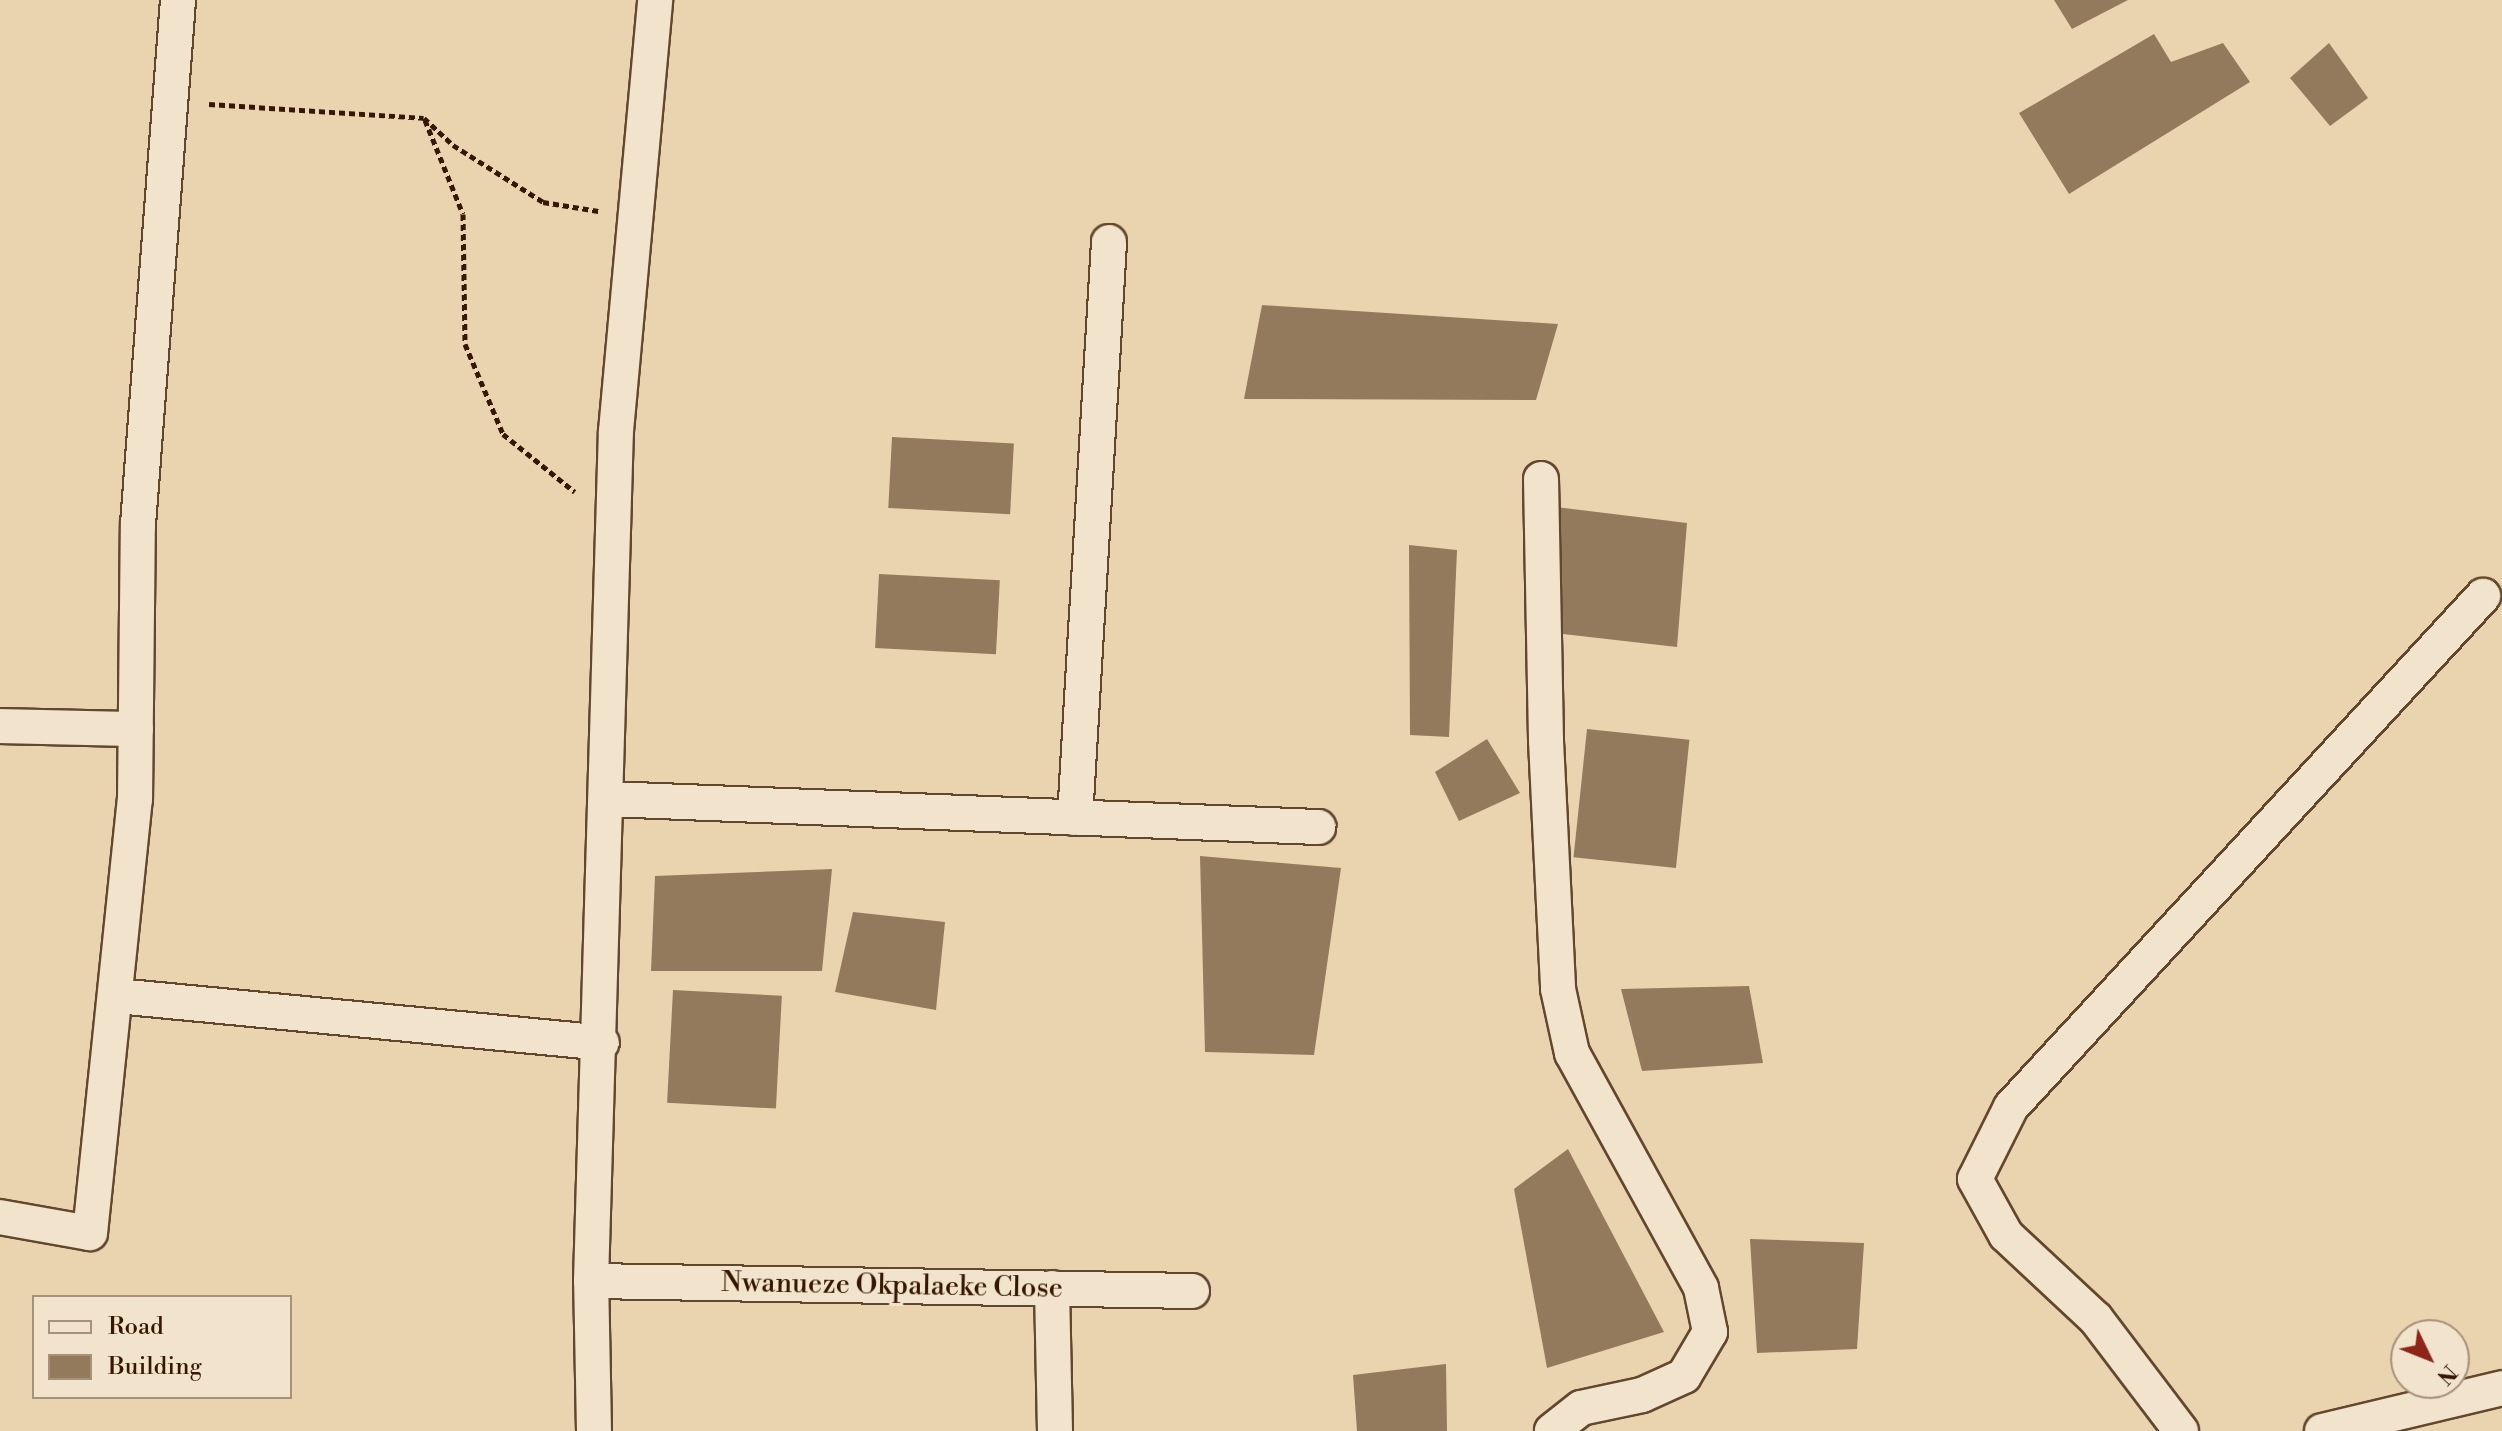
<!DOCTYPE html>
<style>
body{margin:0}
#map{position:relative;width:2502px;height:1431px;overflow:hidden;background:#ead4b0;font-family:"Libre Bodoni",serif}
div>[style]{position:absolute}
.building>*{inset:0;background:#947a5c;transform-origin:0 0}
.path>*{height:5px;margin-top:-2.5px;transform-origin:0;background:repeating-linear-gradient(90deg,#361801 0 6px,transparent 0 10px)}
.roads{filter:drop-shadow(2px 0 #63472d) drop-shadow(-2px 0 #63472d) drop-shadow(0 2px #63472d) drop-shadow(0 -2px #63472d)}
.street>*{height:34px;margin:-17px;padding:0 17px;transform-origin:17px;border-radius:17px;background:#f1e3cc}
span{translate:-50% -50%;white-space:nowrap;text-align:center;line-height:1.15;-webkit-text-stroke:6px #f1e3cc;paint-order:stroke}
.street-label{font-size:28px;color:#361801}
.legend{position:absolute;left:32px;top:1295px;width:260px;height:104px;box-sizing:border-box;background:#f1e3cc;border:2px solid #a6927b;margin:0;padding:10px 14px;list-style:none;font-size:24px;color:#361801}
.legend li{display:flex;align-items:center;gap:16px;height:40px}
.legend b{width:40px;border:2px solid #a6927b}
.north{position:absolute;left:2390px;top:1319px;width:80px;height:80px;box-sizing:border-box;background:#f1e3cc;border:2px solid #a6927b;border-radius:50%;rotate:133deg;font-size:22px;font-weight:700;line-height:32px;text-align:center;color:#361801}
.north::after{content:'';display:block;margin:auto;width:28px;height:36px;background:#8f2418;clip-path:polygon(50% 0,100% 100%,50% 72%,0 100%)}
</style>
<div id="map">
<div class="building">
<div style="clip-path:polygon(2054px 0,2128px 0,2072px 29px)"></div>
<div style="clip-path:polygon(2154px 34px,2171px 62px,2223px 43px,2250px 82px,2069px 194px,2019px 113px)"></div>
<div style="clip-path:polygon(2329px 43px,2368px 98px,2330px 126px,2290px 78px)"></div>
<div style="clip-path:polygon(1262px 305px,1558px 324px,1536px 400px,1244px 399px)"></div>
<div style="left:892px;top:437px;width:122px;height:71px;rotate:3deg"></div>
<div style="clip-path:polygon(1556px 507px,1687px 523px,1677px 647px,1563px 634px)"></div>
<div style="clip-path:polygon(1409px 545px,1457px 550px,1449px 737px,1410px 735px)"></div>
<div style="left:879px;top:574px;width:121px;height:74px;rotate:3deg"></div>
<div style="left:1587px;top:729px;width:103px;height:129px;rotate:6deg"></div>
<div style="clip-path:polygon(1487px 739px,1520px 793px,1459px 821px,1435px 772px)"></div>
<div style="clip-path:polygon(1200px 856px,1341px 868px,1314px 1055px,1205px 1052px)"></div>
<div style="clip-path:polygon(832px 869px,822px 971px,651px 971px,655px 876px)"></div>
<div style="clip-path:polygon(853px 912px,945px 922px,936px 1010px,835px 992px)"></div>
<div style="clip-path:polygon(1749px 986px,1763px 1063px,1642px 1071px,1621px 989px)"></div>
<div style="left:673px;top:990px;width:109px;height:113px;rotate:3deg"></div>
<div style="clip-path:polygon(1568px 1149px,1664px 1332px,1547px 1368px,1514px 1189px)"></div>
<div style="clip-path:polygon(1750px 1239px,1864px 1243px,1857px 1349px,1757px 1353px)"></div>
<div style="clip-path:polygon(1446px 1364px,1447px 1431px,1357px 1431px,1353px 1375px)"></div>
</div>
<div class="path">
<div style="left:209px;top:104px;width:215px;rotate:3.7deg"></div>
<div style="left:424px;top:118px;width:40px;rotate:43deg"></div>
<div style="left:453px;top:145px;width:107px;rotate:32.3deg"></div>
<div style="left:543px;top:202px;width:56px;rotate:9.3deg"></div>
<div style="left:425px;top:120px;width:101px;rotate:68deg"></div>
<div style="left:463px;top:214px;width:130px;rotate:89.1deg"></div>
<div style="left:465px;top:344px;width:98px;rotate:67.1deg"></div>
<div style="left:503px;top:434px;width:92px;rotate:38.9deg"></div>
</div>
<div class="roads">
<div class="street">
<div style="left:1541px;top:479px;width:262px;rotate:88.9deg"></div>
<div style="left:1546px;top:741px;width:248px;rotate:87.2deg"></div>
<div style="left:1558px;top:989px;width:66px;rotate:77.7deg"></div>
<div style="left:1572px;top:1053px;width:268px;rotate:61.2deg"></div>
<div style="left:1701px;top:1288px;width:45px;rotate:78.4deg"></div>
<div style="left:1710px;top:1332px;width:51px;rotate:120.6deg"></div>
<div style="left:1684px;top:1376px;width:46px;rotate:155.7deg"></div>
<div style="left:1642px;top:1395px;width:62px;rotate:168deg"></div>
<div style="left:1581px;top:1408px;width:37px;rotate:142deg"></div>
<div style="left:0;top:726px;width:136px;rotate:1.3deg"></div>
<div style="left:608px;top:799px;width:711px;rotate:2.26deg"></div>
<div style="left:1075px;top:818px;width:577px;rotate:-86.62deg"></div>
<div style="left:117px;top:996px;width:487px;rotate:5.5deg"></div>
<div style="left:0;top:1217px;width:91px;rotate:10.1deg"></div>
<div style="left:90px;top:1233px;width:436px;rotate:-84.1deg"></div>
<div style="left:135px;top:799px;width:275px;rotate:-89.4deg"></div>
<div style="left:138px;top:524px;width:526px;rotate:-85.63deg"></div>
<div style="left:591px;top:1281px;width:601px;rotate:0.95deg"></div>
<div style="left:1052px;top:1288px;width:143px;rotate:88.8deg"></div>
<div style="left:594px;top:1431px;width:150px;rotate:-91.1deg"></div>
<div style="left:591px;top:1281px;width:850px;rotate:-88.32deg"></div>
<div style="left:616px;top:431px;width:433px;rotate:-84.8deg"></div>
<div style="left:2181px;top:1431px;width:141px;rotate:-127.2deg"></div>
<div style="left:2096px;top:1319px;width:123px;rotate:-137deg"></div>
<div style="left:2006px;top:1235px;width:64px;rotate:-119deg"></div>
<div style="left:1975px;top:1179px;width:80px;rotate:-63.4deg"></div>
<div style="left:2011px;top:1107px;width:696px;rotate:-47.27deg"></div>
<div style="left:2322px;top:1431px;width:185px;rotate:-13.4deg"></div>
</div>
</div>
<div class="street-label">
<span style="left:892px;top:1286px;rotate:1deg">Nwanueze Okpalaeke Close</span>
</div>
<ul class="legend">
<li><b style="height:10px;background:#f1e3cc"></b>Road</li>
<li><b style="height:22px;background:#947a5c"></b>Building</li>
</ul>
<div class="north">N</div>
</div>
